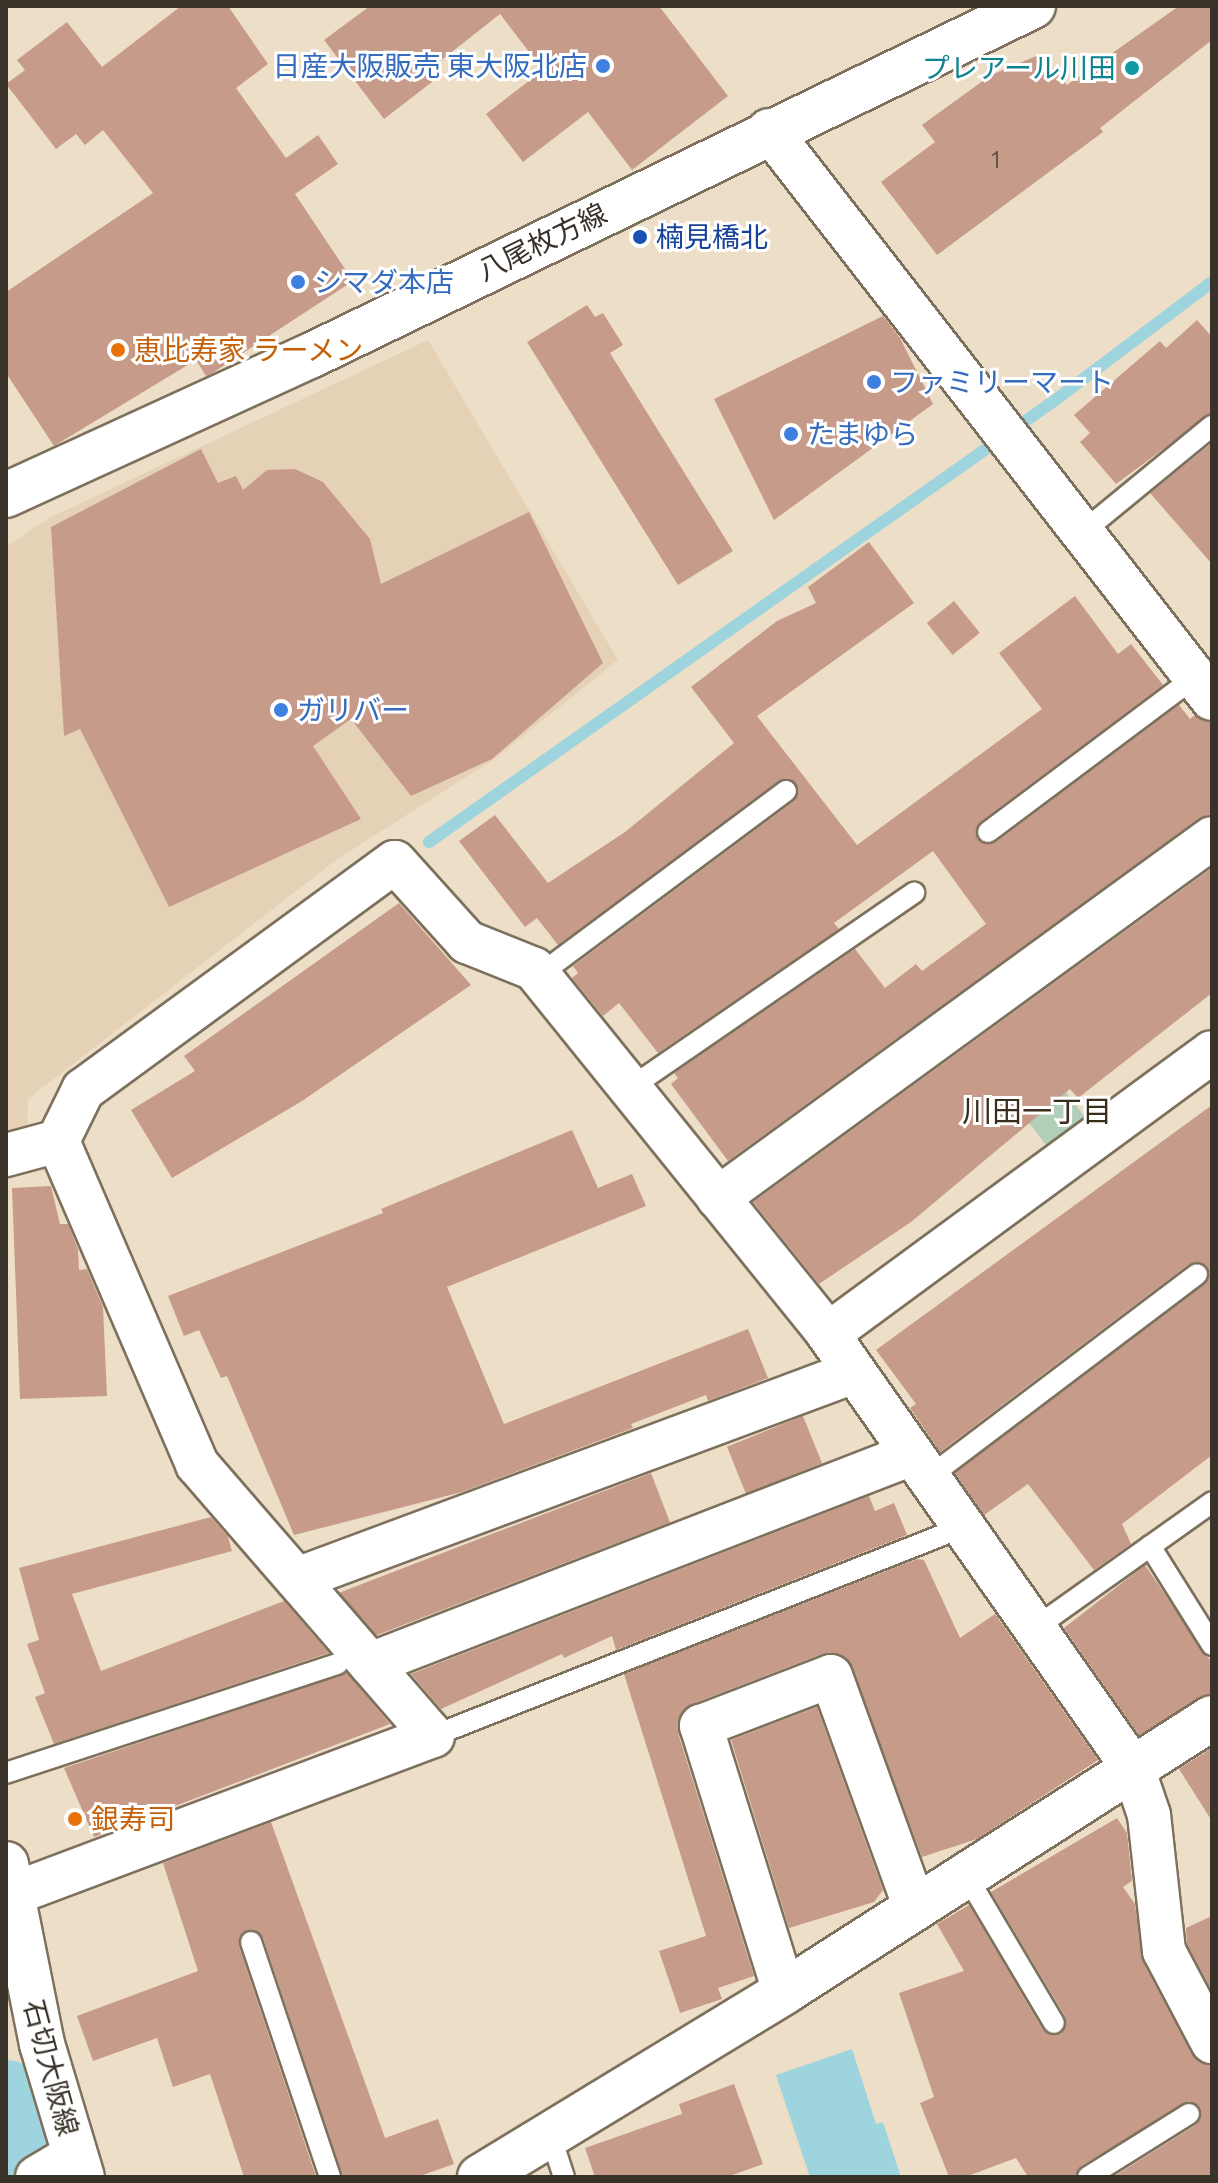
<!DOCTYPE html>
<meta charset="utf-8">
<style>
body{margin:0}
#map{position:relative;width:1218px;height:2183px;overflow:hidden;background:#eddec8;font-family:Ubuntu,"Noto Sans JP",sans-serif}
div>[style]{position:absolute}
.built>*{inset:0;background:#e5d2b6}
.green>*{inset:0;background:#b1ceb8;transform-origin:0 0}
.water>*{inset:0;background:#9dd4de}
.stream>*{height:12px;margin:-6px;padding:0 6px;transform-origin:6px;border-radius:6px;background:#9dd4de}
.river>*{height:76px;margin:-38px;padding:0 38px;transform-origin:38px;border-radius:38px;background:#9dd4de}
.building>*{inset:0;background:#c79b8a;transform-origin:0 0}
.roads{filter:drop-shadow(2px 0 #7d705d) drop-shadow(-2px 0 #7d705d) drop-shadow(0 2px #7d705d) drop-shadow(0 -2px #7d705d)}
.lane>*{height:20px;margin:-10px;padding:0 10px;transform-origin:10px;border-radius:10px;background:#fff}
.street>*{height:42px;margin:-21px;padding:0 21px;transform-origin:21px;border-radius:21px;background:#fff}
.secondary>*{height:44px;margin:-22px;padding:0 22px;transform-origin:22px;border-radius:22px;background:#fff}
.primary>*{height:44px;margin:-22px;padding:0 22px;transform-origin:22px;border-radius:22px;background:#fff}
.dots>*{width:22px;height:22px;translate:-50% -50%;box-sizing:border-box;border:4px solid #fff;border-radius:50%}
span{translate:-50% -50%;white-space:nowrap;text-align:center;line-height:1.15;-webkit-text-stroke:6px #fff;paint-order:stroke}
.number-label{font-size:24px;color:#5c4c41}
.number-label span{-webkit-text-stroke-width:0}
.shop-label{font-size:28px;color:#366cbe}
.right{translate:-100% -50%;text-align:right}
.left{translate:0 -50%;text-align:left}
.culture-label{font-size:28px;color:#0d838f}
.transit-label{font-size:28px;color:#164399}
.street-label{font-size:28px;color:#383229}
.food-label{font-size:28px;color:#c56008}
.neighbourhood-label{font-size:30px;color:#392e1c}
.frame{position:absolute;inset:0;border:8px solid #383229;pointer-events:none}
</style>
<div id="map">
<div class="built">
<div style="clip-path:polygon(428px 340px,618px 660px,493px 760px,336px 860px,28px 1099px,27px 1132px,6px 1139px,6px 547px,49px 518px)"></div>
</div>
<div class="green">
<div style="left:1036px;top:1052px;width:82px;height:48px;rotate:53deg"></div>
</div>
<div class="water">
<div style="clip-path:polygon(852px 2049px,876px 2124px,883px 2122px,901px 2177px,810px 2177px,776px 2075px)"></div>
</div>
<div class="stream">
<div style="left:429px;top:842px;width:765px;rotate:-35.21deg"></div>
<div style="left:1054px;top:401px;width:198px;rotate:-37deg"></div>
</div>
<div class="river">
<div style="left:6px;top:2098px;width:82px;rotate:74.4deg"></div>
</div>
<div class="building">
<div style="clip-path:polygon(181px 6px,228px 6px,268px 64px,236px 88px,286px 158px,318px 135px,338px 164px,295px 194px,353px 281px,211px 374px,206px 376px,196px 360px,54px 446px,6px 373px,6px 292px,153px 193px,103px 130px,85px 145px,76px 134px,56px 149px,6px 84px,25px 70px,17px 60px,67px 22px,102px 67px)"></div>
<div style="clip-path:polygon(370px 6px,659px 6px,728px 96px,632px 170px,588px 112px,523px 162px,486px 114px,543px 70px,500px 14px,425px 73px,432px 82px,384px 119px,324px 40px)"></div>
<div style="clip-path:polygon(1179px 6px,1212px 6px,1212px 40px,1100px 128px,1103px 132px,937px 255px,881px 182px,935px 142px,922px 125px,991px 75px,1041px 54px,1067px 85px)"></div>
<div style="clip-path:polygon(587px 305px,595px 317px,603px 313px,623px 345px,610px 353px,733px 551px,678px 585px,527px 342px)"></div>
<div style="clip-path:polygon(883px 316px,900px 338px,933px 404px,774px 520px,714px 399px)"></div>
<div style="clip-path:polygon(1197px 320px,1212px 337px,1212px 413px,1116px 484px,1080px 442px,1090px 433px,1074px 415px,1160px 341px,1166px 348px)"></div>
<div style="clip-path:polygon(1212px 443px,1212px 564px,1150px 493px)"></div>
<div style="clip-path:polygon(201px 449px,218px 483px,236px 476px,243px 490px,267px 470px,295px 469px,323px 482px,370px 539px,381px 584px,529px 512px,603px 663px,492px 759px,411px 796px,351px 719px,313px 746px,361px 819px,169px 907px,80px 729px,64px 736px,51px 527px)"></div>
<div style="clip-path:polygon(869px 542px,914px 603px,757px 716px,857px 845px,1042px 709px,999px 653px,1075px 596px,1118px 654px,1131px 644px,1163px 685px,980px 822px,977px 839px,996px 842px,1179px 705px,1190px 719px,1195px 715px,1212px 722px,1212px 814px,1198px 819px,728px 1161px,671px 1084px,678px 1078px,674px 1073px,855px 949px,885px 988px,916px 964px,922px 971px,986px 924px,933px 851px,834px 923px,839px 929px,658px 1053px,619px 1003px,603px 1016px,572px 978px,578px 973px,573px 966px,794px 801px,796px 783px,778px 781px,558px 945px,537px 918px,525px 927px,459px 841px,495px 815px,548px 883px,625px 832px,734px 743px,691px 687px,777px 621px,816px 603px,808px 587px)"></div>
<div style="left:954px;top:601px;width:41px;height:35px;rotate:51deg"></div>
<div style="clip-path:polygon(1212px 868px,1212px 993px,1078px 1098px,1070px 1089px,911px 1222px,819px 1284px,753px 1202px)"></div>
<div style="clip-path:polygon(399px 903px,471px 985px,302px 1101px,172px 1178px,131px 1110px,195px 1071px,184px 1056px)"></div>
<div style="clip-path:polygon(1212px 1105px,1212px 1455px,1122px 1524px,1131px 1544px,1094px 1570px,1028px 1484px,984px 1515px,955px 1473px,1205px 1284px,1207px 1266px,1189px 1264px,940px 1452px,910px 1408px,916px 1404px,876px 1350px)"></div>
<div style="clip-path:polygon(572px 1130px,598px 1188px,632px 1174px,646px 1206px,447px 1287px,504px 1424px,748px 1329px,768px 1378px,708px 1401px,706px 1395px,631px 1424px,633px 1428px,462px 1492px,294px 1535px,227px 1376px,221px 1378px,199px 1330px,184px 1336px,168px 1296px,383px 1213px,381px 1209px)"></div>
<div style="clip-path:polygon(51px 1186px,60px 1224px,68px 1224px,78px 1249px,79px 1270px,87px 1269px,103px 1307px,107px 1396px,20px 1399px,12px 1188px)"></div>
<div style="left:803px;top:1416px;width:51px;height:82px;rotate:68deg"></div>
<div style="left:651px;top:1473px;width:53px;height:334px;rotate:69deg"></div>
<div style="clip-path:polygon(869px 1496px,875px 1511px,894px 1503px,907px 1535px,616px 1650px,612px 1636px,564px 1658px,562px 1654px,441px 1709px,411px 1674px)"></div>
<div style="clip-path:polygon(211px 1517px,228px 1537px,232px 1551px,72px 1594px,101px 1671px,284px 1601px,329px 1653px,54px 1744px,35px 1697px,45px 1693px,27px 1644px,39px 1640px,19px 1568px)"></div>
<div style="clip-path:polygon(917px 1559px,924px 1560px,960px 1638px,995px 1614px,1098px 1760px,977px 1839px,922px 1857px,846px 1657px,822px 1654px,692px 1704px,678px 1721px,678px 1733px,754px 1976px,718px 1988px,722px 1999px,680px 2013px,659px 1951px,706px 1936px,624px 1674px)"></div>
<div style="clip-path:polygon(1145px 1565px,1212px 1663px,1212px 1693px,1139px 1735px,1064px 1628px)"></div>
<div style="clip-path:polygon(347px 1673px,390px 1724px,94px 1837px,64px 1768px)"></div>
<div style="clip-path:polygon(817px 1707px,883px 1890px,874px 1902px,789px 1928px,731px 1740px)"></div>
<div style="clip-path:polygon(1212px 1748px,1212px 1821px,1179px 1769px)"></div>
<div style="clip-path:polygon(1117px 1818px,1127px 1833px,1132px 1881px,1123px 1887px,1135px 1904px,1143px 1962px,1191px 2053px,1212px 2066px,1212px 2177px,1113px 2177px,1196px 2125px,1200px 2108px,1189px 2101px,1081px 2166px,1075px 2177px,1028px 2177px,1016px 2158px,965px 2177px,949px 2177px,920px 2103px,934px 2097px,899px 1993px,964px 1971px,937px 1924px,969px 1905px,1043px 2030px,1061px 2034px,1065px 2016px,991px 1892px)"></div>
<div style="clip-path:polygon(271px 1822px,385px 2138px,438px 2119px,454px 2164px,417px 2177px,343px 2177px,263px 1938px,254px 1930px,242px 1933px,239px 1946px,316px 2177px,244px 2177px,210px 2074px,173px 2087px,157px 2038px,93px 2061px,77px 2016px,198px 1971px,163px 1863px)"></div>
<div style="clip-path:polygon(1212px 1916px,1212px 1991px,1187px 1944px,1186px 1928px)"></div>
<div style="clip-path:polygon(734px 2084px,763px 2164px,727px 2177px,595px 2177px,585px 2148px,682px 2114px,679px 2104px)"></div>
</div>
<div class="roads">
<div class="lane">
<div style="left:1084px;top:531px;width:166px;rotate:-39.4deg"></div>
<div style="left:988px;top:832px;width:259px;rotate:-36.8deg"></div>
<div style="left:539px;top:975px;width:308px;rotate:-36.7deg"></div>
<div style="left:630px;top:1088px;width:345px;rotate:-34.5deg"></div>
<div style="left:929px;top:1477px;width:336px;rotate:-37.1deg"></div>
<div style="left:1150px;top:1546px;width:117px;rotate:57.9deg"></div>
<div style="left:1035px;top:1628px;width:217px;rotate:-35.4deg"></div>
<div style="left:433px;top:1736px;width:570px;rotate:-21.52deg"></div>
<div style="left:6px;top:1773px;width:349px;rotate:-18.2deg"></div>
<div style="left:966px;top:1875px;width:172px;rotate:59.3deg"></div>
<div style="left:251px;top:1942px;width:248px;rotate:71.4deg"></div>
<div style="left:550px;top:2134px;width:45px;rotate:72deg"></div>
<div style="left:1088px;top:2177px;width:119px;rotate:-32deg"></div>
</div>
<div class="street">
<div style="left:769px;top:130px;width:721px;rotate:52.1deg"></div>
<div style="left:58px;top:1141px;width:57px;rotate:-63.9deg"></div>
<div style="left:83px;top:1090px;width:386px;rotate:-36.2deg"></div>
<div style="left:395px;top:862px;width:108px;rotate:48deg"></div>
<div style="left:467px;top:942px;width:72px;rotate:21.9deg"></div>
<div style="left:534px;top:969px;width:469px;rotate:51.1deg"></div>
<div style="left:828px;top:1334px;width:530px;rotate:54.9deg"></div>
<div style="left:1133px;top:1768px;width:50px;rotate:71.2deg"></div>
<div style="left:1149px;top:1815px;width:137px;rotate:83.7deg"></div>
<div style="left:1164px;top:1951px;width:103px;rotate:62.2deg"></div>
<div style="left:6px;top:1155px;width:54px;rotate:-15.1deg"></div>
<div style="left:58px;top:1141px;width:352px;rotate:66.7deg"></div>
<div style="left:197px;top:1464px;width:360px;rotate:49.1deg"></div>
<div style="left:433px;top:1736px;width:453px;rotate:159.4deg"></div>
<div style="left:718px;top:1198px;width:611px;rotate:-36.08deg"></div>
<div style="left:828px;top:1334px;width:476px;rotate:-36.3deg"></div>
<div style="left:297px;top:1579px;width:594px;rotate:-20.39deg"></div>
<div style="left:370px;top:1664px;width:581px;rotate:-21.18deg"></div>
<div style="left:784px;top:1992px;width:279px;rotate:-107.3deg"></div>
<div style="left:701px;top:1726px;width:139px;rotate:-21deg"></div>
<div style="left:831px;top:1676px;width:247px;rotate:70.1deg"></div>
<div style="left:37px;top:2177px;width:43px;rotate:-30.7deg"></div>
</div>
<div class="secondary">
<div style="left:6px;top:1864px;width:184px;rotate:78.7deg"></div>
<div style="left:42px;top:2044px;width:139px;rotate:73.3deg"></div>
<div style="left:480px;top:2177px;width:356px;rotate:-31.3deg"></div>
<div style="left:784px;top:1992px;width:508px;rotate:-32.63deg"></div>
</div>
<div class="primary">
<div style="left:6px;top:495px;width:337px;rotate:-24.6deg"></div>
<div style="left:312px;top:355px;width:801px;rotate:-25.83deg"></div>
</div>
</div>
<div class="dots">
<div style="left:603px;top:66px;background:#3f7fe0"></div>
<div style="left:1132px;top:68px;background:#0f9aa8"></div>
<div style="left:640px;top:237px;background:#1a4fb4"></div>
<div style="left:298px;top:282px;background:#3f7fe0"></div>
<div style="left:118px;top:350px;background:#e8710a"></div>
<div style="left:874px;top:382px;background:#3f7fe0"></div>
<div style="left:791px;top:434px;background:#3f7fe0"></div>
<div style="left:281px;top:710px;background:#3f7fe0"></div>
<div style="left:75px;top:1819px;background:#e8710a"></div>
</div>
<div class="number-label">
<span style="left:996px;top:160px">1</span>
</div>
<div class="shop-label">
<span class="right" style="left:587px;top:66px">日産大阪販売 東大阪北店</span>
<span class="left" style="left:314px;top:282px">シマダ本店</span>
<span class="left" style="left:890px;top:382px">ファミリーマート</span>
<span class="left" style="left:807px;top:434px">たまゆら</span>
<span class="left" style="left:297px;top:710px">ガリバー</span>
</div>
<div class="culture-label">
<span class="right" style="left:1116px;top:68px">プレアール川田</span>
</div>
<div class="transit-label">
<span class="left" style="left:656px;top:237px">楠見橋北</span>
</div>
<div class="street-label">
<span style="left:542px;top:242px;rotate:-26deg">八尾枚方線</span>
<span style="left:51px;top:2068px;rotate:75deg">石切大阪線</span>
</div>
<div class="food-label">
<span class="left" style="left:134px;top:350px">恵比寿家 ラーメン</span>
<span class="left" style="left:91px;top:1819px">銀寿司</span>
</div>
<div class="neighbourhood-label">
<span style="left:1037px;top:1111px">川田一丁目</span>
</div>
<div class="frame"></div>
</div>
